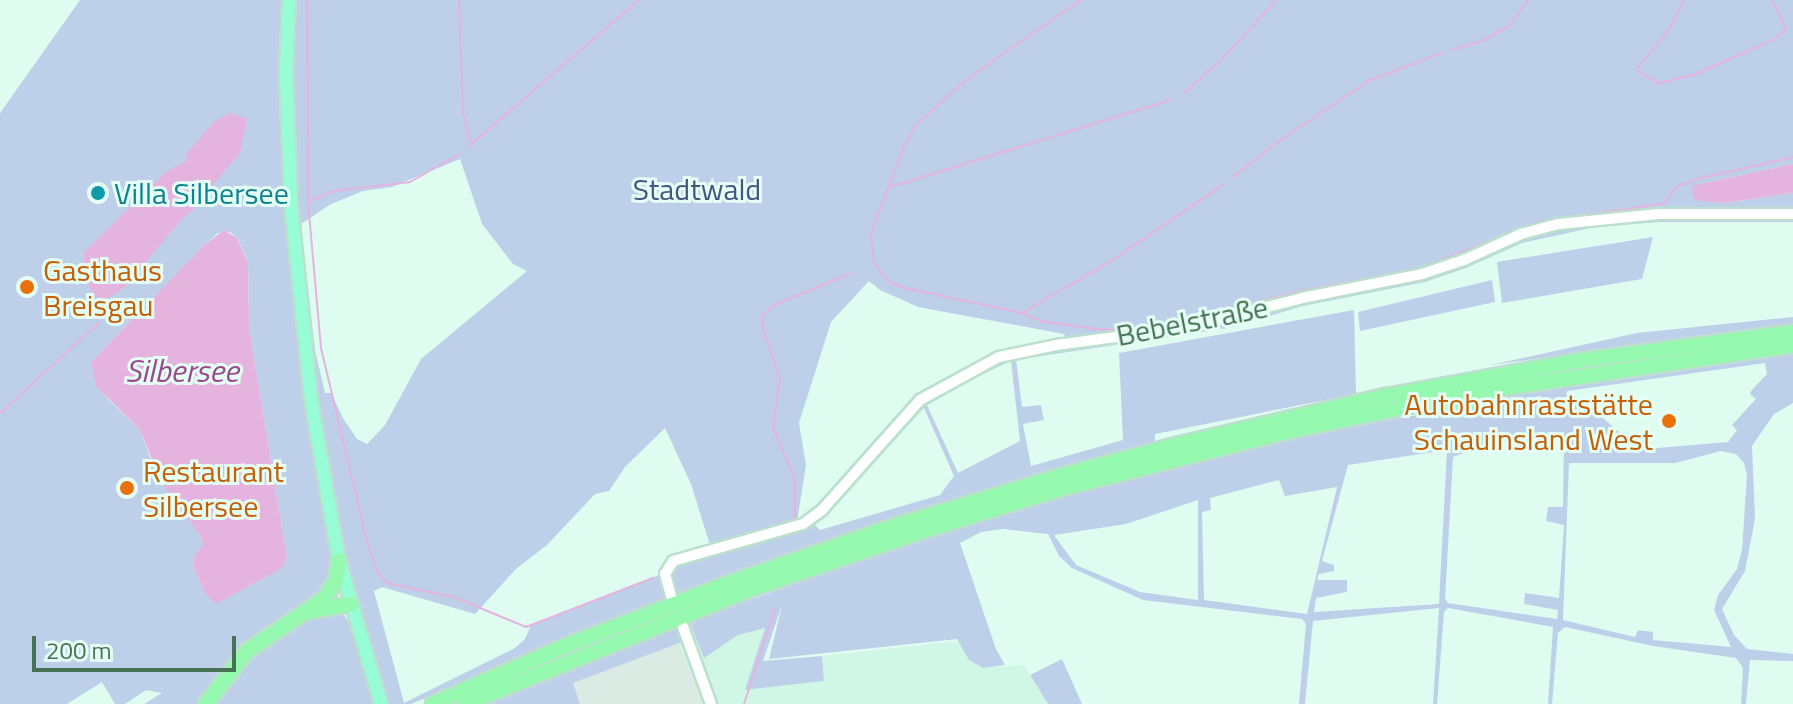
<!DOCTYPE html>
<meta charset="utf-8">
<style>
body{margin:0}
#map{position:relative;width:1793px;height:704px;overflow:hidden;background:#dffcf1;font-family:"Titillium Web",sans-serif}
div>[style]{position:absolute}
.residential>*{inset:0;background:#d0f6e5}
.industrial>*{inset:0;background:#dbeae2}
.green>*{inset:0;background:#bed0e9}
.water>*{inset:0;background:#e5b4de}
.stream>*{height:2px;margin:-1px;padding:0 1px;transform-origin:1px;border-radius:1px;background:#e5b4de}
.roads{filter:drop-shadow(2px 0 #bbe0cc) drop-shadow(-2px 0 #bbe0cc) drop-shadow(0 2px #bbe0cc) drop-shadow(0 -2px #bbe0cc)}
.minor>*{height:10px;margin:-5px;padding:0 5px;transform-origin:5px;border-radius:5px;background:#fff}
.major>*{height:12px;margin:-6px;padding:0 6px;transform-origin:6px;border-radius:6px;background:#96fdd6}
.highway>*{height:14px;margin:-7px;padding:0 7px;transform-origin:7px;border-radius:7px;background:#94f8ae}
.dots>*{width:22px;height:22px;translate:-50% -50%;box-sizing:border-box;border:4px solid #e5fff5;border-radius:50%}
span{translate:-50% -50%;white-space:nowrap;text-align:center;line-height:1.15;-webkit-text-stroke:6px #e5fff5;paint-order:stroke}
.park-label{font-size:30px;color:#445784}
.culture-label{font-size:30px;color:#0d838f}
.left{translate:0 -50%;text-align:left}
.food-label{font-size:30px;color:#c56008}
.right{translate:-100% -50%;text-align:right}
.street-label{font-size:30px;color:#477256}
.water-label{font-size:32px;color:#9b498e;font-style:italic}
.scale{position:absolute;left:32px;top:636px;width:204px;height:36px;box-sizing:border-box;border:4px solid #477256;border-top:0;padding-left:10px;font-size:24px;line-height:28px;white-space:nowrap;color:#477256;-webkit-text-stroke:6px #e5fff5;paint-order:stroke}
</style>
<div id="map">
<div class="residential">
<div style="clip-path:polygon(689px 622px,705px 657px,738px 635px,765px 628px,746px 690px,824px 681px,822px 656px,960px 641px,969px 660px,983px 668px,1024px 665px,1048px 704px,705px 704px,678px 643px,682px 642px,676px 627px)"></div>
</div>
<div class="industrial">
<div style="clip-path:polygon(678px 643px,705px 704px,580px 704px,572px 683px)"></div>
</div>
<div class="green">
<div style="clip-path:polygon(evenodd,80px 0,1793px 0,1793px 164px,1695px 185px,1724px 203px,1793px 193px,1793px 222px,1660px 222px,1595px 227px,1522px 243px,1466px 268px,1425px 282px,1303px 306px,1229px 328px,1021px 359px,1016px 360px,1022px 407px,1041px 405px,1044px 420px,1023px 424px,1031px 466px,1123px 440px,1119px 353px,1354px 310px,1356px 394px,1155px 434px,1155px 442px,811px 545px,668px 597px,411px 704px,388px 704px,354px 594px,338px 528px,326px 510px,332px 581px,321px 596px,272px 623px,247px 643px,219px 675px,204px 704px,144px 704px,162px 693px,146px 690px,125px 704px,115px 704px,102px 682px,67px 704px,0 704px,0 113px,80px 0,460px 159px,482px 224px,513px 264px,527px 271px,421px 359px,385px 425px,367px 444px,357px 439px,344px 420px,331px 393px,325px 393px,315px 350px,301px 224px,331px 204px,363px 191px,392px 187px,460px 159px,80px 0,230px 232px,238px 239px,248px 263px,249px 328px,287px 558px,204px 592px,194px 568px,203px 544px,200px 535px,150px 457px,140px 430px,107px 398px,91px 362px,204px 245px,218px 233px,230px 232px,80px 0,869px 281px,880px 290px,918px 307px,1064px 334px,1066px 338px,1000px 352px,935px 385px,901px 412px,825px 499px,797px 522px,806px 465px,799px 423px,831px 322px,869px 281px,80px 0,1011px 361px,1020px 441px,958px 473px,927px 405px,959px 385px,1011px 361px,80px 0,924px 408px,954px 476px,940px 495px,820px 530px,815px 525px,924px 408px,80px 0,665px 428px,691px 484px,710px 545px,673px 556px,659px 575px,531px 625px,525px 639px,515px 648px,404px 703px,374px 591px,382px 587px,475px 614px,516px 569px,547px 545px,595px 494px,609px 491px,625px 467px,665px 428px)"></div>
<div style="clip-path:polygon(1653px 237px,1642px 279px,1502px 303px,1497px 262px)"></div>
<div style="clip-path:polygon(1492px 280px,1495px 302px,1360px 331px,1358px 312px)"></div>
<div style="clip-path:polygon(1793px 317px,1793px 324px,1491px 365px,1637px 333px)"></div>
<div style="clip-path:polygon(evenodd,1793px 352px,1793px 403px,1774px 414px,1752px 446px,1755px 519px,1745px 571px,1722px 609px,1734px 635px,1747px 649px,1793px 654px,1793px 661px,1750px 660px,1746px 704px,1741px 704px,1743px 668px,1736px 658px,1653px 646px,1565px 627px,1558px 633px,1552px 704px,1548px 704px,1553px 627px,1448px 608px,1444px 612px,1437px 704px,1433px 704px,1439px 608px,1313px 621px,1305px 704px,1299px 704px,1306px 624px,1302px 619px,1143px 600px,1072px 568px,1059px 556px,1048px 534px,1003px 529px,981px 532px,960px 543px,996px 649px,1005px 665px,983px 668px,969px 660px,957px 639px,769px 659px,782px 605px,763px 661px,822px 656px,824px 681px,745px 690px,765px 628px,738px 635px,704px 658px,689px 621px,917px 541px,1107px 484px,1239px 450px,1403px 417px,1493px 406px,1501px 395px,1793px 352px,1765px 363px,1767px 374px,1751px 391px,1750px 394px,1756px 399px,1732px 425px,1737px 430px,1728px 442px,1646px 449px,1634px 445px,1596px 412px,1582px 409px,1568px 401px,1567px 391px,1765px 363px,1793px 352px,1564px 432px,1563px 507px,1548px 507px,1546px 521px,1564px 525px,1559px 598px,1525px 593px,1524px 604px,1558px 610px,1557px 619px,1448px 603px,1445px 599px,1453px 457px,1489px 443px,1564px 432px,1793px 352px,1447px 450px,1439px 604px,1314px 612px,1316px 598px,1347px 592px,1347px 580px,1317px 580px,1319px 574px,1334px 571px,1334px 565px,1322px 561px,1348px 465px,1447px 450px,1793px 352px,1721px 451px,1736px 454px,1744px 463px,1747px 475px,1742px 550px,1737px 569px,1718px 595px,1714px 610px,1731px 647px,1653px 640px,1653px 632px,1638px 630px,1635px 637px,1563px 620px,1569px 463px,1675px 463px,1721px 451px,1793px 352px,1279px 480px,1285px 496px,1337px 487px,1307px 614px,1204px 600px,1202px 512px,1211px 510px,1210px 498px,1279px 480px,1793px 352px,1198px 500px,1198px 600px,1140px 592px,1076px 565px,1054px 535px,1126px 524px,1198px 500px)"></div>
<div style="clip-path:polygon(335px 612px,344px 615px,350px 624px,375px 704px,217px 704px,238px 668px,270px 640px,297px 623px)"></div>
<div style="clip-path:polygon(676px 626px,682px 642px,573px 683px,580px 704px,484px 704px)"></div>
<div style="clip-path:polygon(1062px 659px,1082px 704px,1048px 704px,1030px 675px)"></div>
</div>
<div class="water">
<div style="clip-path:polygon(231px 113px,247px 119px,240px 153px,199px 201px,199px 205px,182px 219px,125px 287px,106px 299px,97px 298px,83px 279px,84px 252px,166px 172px,186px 161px,187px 153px,215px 121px)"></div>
<div style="clip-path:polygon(1793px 164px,1793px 193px,1724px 203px,1695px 200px,1692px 189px,1695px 185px)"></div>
<div style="clip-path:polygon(224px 230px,237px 238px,248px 263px,249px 328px,287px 558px,282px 568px,216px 604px,204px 592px,194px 568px,194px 557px,203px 544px,200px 535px,161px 482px,140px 430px,96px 386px,91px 362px,204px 245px)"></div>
</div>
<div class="stream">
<div style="left:307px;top:0;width:202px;rotate:89.7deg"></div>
<div style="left:308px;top:202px;width:147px;rotate:84.9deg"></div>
<div style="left:321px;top:348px;width:204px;rotate:76.6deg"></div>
<div style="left:368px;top:546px;width:30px;rotate:69deg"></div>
<div style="left:379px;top:574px;width:12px;rotate:48deg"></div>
<div style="left:387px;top:583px;width:68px;rotate:11.8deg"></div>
<div style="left:454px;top:597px;width:78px;rotate:22.6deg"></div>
<div style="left:526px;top:627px;width:136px;rotate:-21.1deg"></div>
<div style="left:459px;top:0;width:112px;rotate:88deg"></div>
<div style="left:463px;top:112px;width:31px;rotate:77deg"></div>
<div style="left:1081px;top:0;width:139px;rotate:145.3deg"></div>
<div style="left:967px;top:79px;width:69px;rotate:138deg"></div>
<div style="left:916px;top:125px;width:30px;rotate:118deg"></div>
<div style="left:902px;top:151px;width:88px;rotate:110.7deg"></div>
<div style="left:871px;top:233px;width:30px;rotate:84deg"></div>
<div style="left:874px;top:263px;width:11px;rotate:52deg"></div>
<div style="left:881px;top:272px;width:15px;rotate:48deg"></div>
<div style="left:891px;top:283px;width:15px;rotate:20deg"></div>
<div style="left:905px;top:288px;width:120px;rotate:12.1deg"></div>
<div style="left:1022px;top:313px;width:99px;rotate:-30.2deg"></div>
<div style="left:1108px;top:263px;width:140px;rotate:-34.3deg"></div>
<div style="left:1683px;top:0;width:28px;rotate:113deg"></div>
<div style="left:1672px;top:26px;width:57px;rotate:129.3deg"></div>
<div style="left:1636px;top:70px;width:26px;rotate:31deg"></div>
<div style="left:1658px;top:83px;width:37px;rotate:-13deg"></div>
<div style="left:1694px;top:75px;width:89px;rotate:-24deg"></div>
<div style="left:1775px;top:39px;width:16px;rotate:-45deg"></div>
<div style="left:1786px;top:28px;width:31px;rotate:-117deg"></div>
<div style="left:1452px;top:50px;width:31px;rotate:-17deg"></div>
<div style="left:1482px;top:41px;width:30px;rotate:-28deg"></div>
<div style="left:1508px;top:27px;width:34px;rotate:-53deg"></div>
<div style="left:1183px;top:94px;width:52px;rotate:-41.9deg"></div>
<div style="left:1222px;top:59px;width:80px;rotate:-47.5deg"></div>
<div style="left:468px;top:147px;width:225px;rotate:-40.7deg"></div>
<div style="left:1233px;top:177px;width:55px;rotate:-38.3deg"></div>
<div style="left:1276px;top:143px;width:113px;rotate:-33.8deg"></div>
<div style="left:1370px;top:80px;width:77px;rotate:-20.6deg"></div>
<div style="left:890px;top:187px;width:294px;rotate:-17.2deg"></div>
<div style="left:310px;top:201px;width:26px;rotate:-23deg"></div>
<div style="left:334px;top:191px;width:77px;rotate:-6.8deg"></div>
<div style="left:410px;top:182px;width:56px;rotate:-29.7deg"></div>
<div style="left:1022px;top:313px;width:21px;rotate:23deg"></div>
<div style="left:1041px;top:321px;width:55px;rotate:8.4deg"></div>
<div style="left:1095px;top:329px;width:33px;rotate:2deg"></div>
<div style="left:1128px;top:330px;width:62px;rotate:-8.4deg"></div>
<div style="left:1189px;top:321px;width:110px;rotate:-15.3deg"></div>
<div style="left:1295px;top:292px;width:129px;rotate:-10.7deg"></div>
<div style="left:1422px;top:268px;width:124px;rotate:-21.8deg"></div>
<div style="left:1537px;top:222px;width:129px;rotate:-8.4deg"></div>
<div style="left:1665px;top:203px;width:19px;rotate:-55deg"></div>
<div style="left:1676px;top:187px;width:22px;rotate:-21deg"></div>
<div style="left:1697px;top:179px;width:98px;rotate:-12.9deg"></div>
<div style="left:0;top:413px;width:135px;rotate:-42.3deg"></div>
<div style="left:795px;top:519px;width:40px;rotate:-90deg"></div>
<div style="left:795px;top:479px;width:56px;rotate:-113.3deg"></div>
<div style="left:773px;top:428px;width:51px;rotate:-82.2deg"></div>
<div style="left:780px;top:377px;width:51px;rotate:-109.5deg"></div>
<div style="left:763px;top:329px;width:14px;rotate:-90deg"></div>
<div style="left:763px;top:315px;width:15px;rotate:-42deg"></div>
<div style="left:774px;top:305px;width:84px;rotate:-22.3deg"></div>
<div style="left:744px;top:704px;width:100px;rotate:-71.9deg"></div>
</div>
<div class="roads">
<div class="minor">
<div style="left:671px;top:596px;width:23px;rotate:-105deg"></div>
<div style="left:665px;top:574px;width:15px;rotate:-58deg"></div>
<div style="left:673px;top:561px;width:135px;rotate:-15.9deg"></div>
<div style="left:803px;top:524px;width:24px;rotate:-36deg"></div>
<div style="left:822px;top:510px;width:147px;rotate:-48.3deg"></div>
<div style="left:920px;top:400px;width:90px;rotate:-28.6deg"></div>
<div style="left:999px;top:357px;width:58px;rotate:-11.9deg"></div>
<div style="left:1056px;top:345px;width:128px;rotate:-7.6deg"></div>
<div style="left:1183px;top:328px;width:123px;rotate:-14.1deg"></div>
<div style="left:1302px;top:298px;width:122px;rotate:-11.3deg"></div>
<div style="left:1422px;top:274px;width:44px;rotate:-18.4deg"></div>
<div style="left:1464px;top:260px;width:63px;rotate:-24.5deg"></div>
<div style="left:1521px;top:234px;width:39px;rotate:-15deg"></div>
<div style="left:1559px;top:224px;width:100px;rotate:-5.7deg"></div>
<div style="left:1659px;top:214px;width:134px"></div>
<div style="left:683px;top:627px;width:82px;rotate:70deg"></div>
</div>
<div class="major">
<div style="left:289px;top:0;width:73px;rotate:92.4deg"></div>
<div style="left:286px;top:73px;width:132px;rotate:87.8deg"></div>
<div style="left:291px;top:205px;width:196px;rotate:84.1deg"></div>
<div style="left:311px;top:400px;width:162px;rotate:80.1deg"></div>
<div style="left:339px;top:560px;width:150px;rotate:73.7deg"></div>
</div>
<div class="highway">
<div style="left:1435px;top:409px;width:59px;rotate:-5.8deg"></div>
<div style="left:306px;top:612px;width:46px;rotate:-10.1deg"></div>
<div style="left:206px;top:704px;width:67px;rotate:-52.3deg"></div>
<div style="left:247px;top:651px;width:93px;rotate:-34deg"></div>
<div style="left:324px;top:599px;width:22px;rotate:-56deg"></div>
<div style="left:336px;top:581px;width:21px;rotate:-82deg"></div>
<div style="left:433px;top:704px;width:142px;rotate:-23.7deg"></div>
<div style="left:563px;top:647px;width:175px;rotate:-21.1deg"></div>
<div style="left:726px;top:584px;width:176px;rotate:-19deg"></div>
<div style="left:892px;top:527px;width:176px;rotate:-16.9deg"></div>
<div style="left:1060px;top:476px;width:116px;rotate:-15deg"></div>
<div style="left:1172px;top:446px;width:220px;rotate:-13.2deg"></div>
<div style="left:1386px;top:396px;width:194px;rotate:-10.4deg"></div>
<div style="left:1577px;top:361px;width:218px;rotate:-7.6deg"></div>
<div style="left:465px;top:704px;width:305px;rotate:-21.9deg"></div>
<div style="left:748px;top:590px;width:177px;rotate:-18.7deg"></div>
<div style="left:916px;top:533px;width:154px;rotate:-17deg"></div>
<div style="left:1063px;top:488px;width:238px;rotate:-14.1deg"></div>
<div style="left:1294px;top:430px;width:193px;rotate:-11.7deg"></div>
<div style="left:1483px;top:391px;width:313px;rotate:-8.4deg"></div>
</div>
</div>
<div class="dots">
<div style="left:98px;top:193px;background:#0f9aa8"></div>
<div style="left:27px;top:287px;background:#e8710a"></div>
<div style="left:1669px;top:421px;background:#e8710a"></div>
<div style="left:127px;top:488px;background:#e8710a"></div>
</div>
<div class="park-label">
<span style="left:697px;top:189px">Stadtwald</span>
</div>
<div class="culture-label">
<span class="left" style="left:114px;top:193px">Villa Silbersee</span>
</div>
<div class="food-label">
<span class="left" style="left:43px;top:287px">Gasthaus<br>Breisgau</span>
<span class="right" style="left:1653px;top:421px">Autobahnraststätte<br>Schauinsland West</span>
<span class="left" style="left:143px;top:488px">Restaurant<br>Silbersee</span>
</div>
<div class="street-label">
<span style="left:1192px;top:321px;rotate:-11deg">Bebelstraße</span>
</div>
<div class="water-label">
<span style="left:182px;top:370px">Silbersee</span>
</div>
<div class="scale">200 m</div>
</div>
